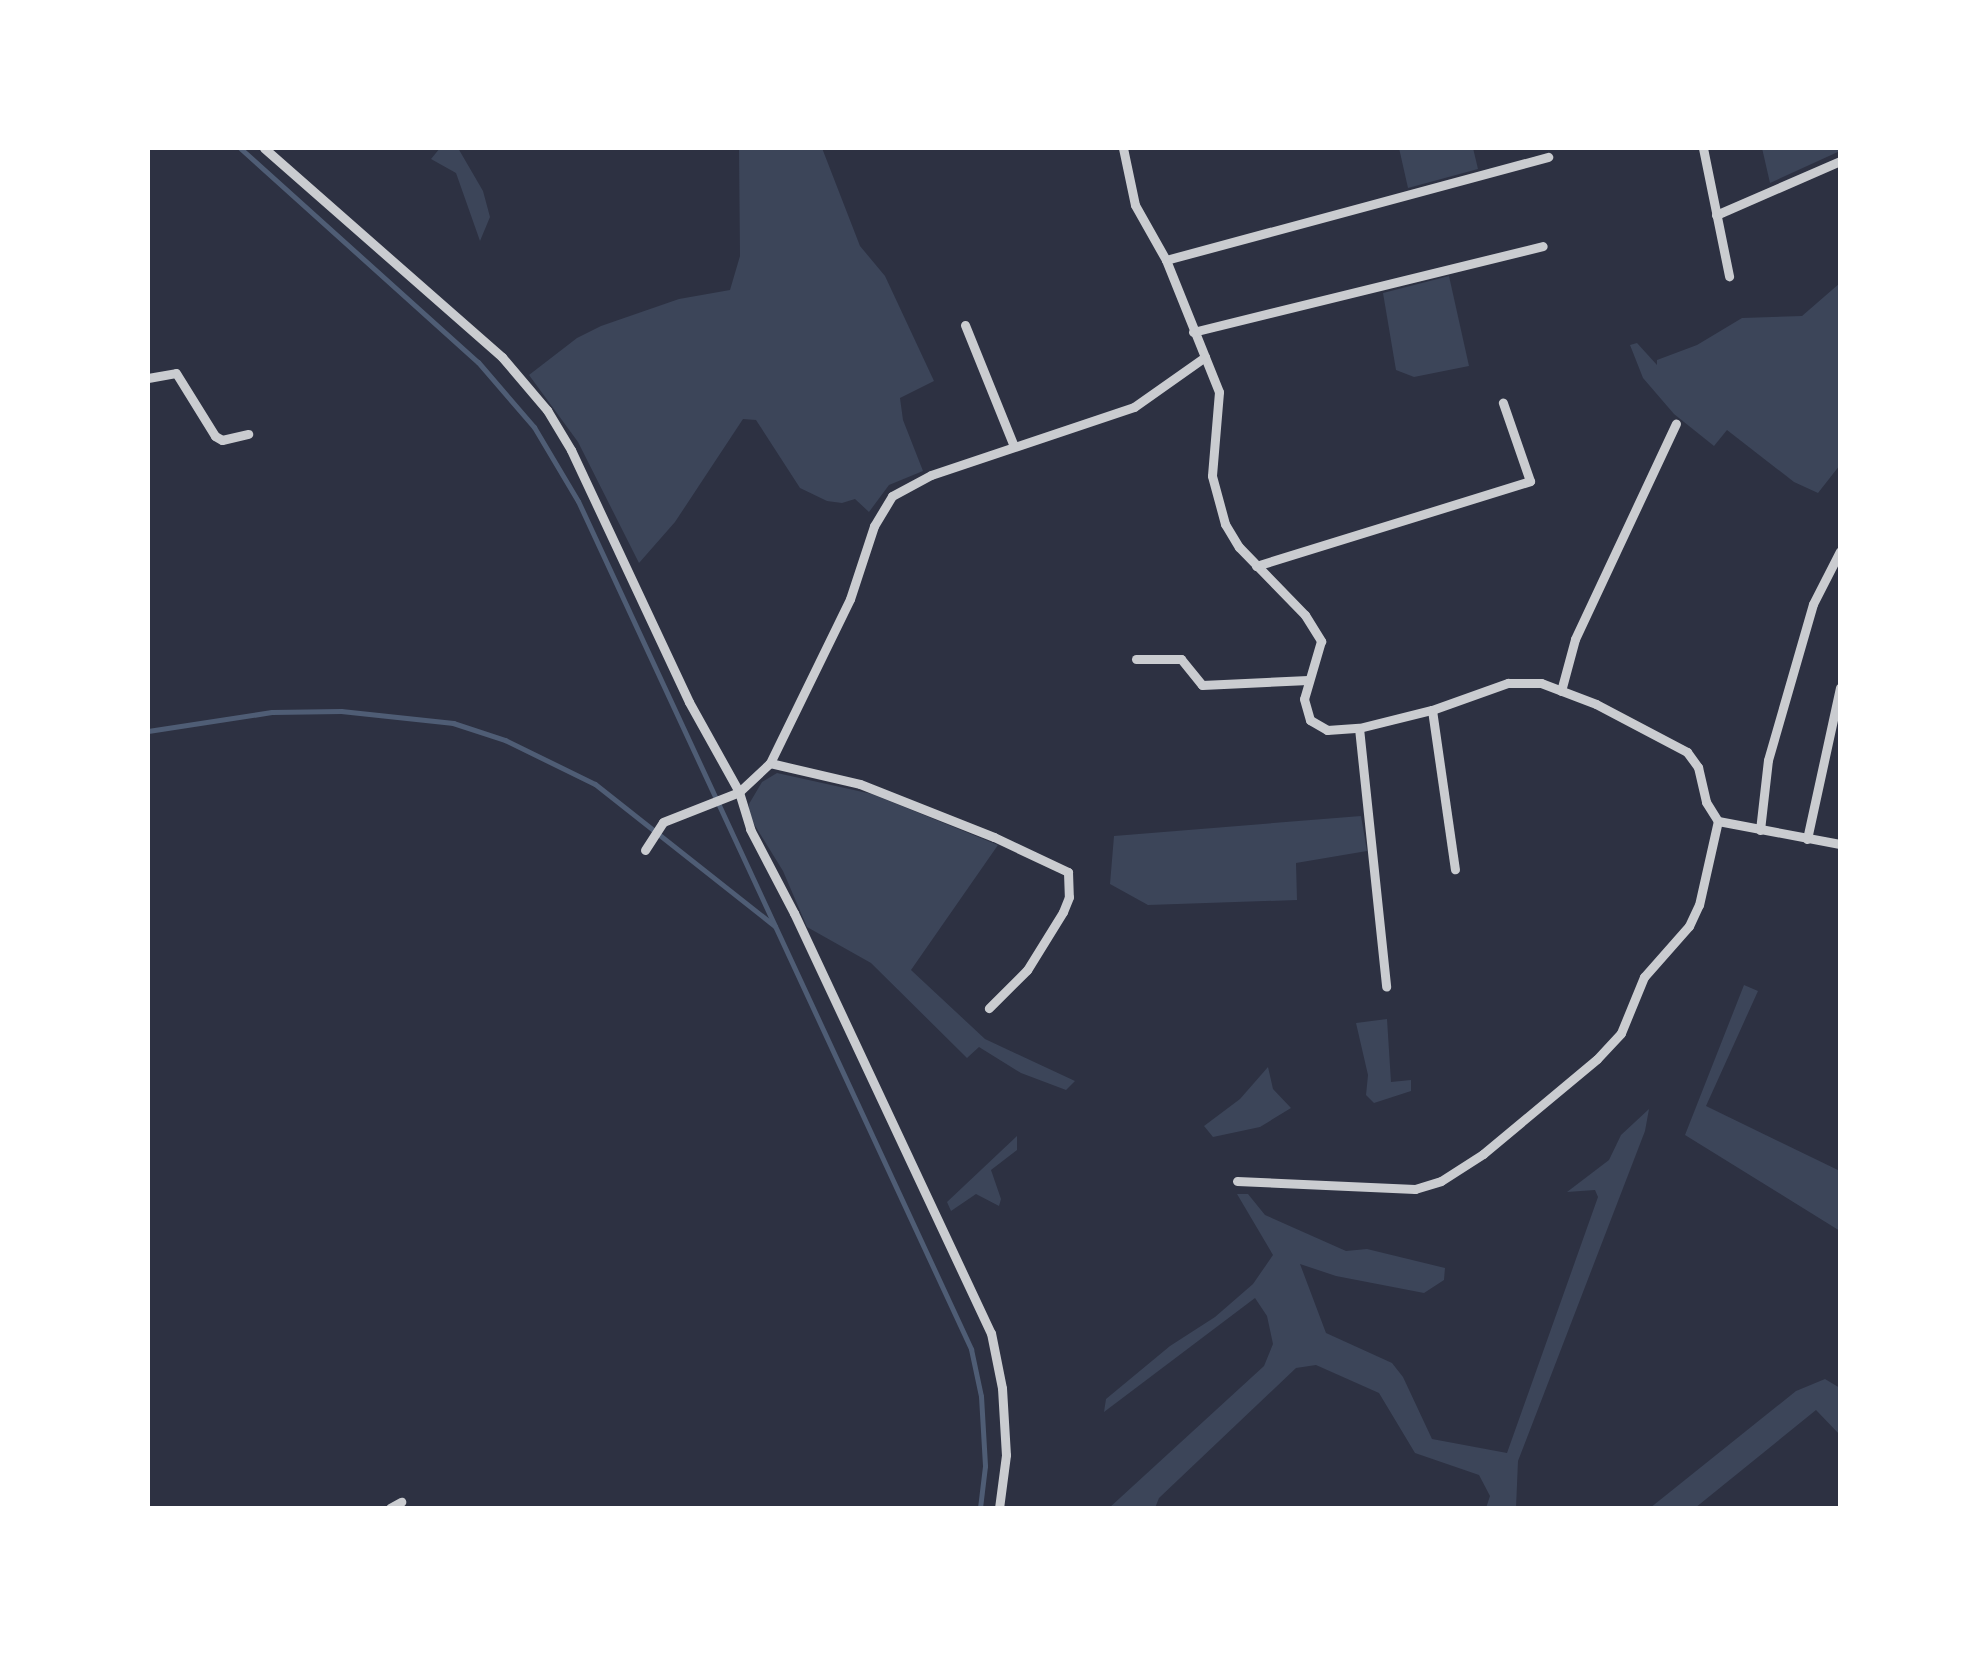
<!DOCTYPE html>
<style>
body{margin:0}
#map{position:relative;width:1988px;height:1656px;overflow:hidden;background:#2d3142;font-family:Helvetica,sans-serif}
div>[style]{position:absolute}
.green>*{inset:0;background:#3c4559}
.stream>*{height:5px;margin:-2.5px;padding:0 2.5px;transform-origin:2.5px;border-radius:2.5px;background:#4f5d75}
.minor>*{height:9px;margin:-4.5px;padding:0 4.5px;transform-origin:4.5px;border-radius:4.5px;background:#caccd0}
span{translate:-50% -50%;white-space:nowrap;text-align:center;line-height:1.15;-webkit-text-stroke:8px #fff;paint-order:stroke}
.frame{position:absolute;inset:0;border:150px solid #fff;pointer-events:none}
</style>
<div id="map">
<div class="green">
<div style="clip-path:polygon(440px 148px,458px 148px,483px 191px,490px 217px,480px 241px,456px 173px,431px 159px)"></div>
<div style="clip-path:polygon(739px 148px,822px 148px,860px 246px,885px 276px,934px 381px,900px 398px,903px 420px,923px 471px,889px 485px,869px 512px,855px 499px,842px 503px,827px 501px,800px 488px,756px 420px,743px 419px,675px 522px,639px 563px,578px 442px,529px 375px,577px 338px,601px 326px,679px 299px,730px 290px,740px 256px)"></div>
<div style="clip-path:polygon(1399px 148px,1473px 148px,1478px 169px,1408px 188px)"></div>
<div style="clip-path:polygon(1762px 148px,1840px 148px,1840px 151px,1770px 183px)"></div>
<div style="clip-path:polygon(1449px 276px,1469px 366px,1414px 377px,1396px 370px,1383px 293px)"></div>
<div style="clip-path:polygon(1840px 283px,1840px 465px,1818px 493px,1794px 482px,1727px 430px,1714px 446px,1674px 414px,1643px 378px,1630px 345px,1637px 343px,1657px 365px,1657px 360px,1697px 345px,1742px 318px,1802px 316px)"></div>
<div style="clip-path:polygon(777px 773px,872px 794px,998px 845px,911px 970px,985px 1039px,1075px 1081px,1066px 1090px,1021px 1073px,979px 1047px,967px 1058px,871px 963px,807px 927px,783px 871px,749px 816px,749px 804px,762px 782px)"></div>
<div style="clip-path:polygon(1361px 816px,1367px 851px,1296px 863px,1297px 900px,1148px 905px,1110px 884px,1114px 836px)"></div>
<div style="clip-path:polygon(1744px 985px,1758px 991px,1706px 1106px,1840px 1171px,1840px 1231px,1685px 1135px)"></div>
<div style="clip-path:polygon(1387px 1019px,1391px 1082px,1411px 1080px,1411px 1091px,1374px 1103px,1366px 1095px,1368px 1075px,1356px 1023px)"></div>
<div style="clip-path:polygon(1268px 1067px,1273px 1089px,1291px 1108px,1260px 1127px,1213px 1137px,1204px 1126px,1240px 1099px)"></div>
<div style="clip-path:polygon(1649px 1109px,1645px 1131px,1518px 1461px,1516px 1508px,1486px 1508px,1490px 1496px,1479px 1475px,1415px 1453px,1379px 1393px,1316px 1365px,1296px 1368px,1159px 1498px,1155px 1508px,1109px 1508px,1264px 1366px,1273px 1344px,1267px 1316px,1255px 1298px,1104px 1412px,1106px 1399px,1170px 1346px,1215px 1317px,1253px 1284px,1273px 1255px,1237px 1194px,1248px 1194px,1265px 1215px,1346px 1251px,1367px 1249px,1445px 1268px,1444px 1280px,1424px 1293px,1336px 1276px,1300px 1264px,1326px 1333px,1392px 1363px,1403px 1377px,1432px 1439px,1507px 1453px,1598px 1197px,1595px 1190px,1567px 1192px,1609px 1160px,1621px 1135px)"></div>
<div style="clip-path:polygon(1017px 1136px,1017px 1150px,991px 1170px,1001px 1199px,999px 1206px,976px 1194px,951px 1211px,947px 1202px)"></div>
<div style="clip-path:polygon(1825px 1379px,1840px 1388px,1840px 1435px,1816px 1410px,1695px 1508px,1650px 1508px,1796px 1391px)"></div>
</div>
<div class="stream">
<div style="left:240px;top:148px;width:320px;rotate:42deg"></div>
<div style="left:478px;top:362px;width:86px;rotate:49.3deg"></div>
<div style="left:534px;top:427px;width:86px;rotate:59.3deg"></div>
<div style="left:578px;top:501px;width:935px;rotate:65.13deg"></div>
<div style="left:971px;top:1349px;width:48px;rotate:78deg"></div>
<div style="left:981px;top:1396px;width:70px;rotate:86.7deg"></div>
<div style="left:985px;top:1466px;width:42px;rotate:96.8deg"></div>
<div style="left:148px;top:731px;width:125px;rotate:-8.7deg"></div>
<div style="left:272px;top:712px;width:69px;rotate:-0.8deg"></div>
<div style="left:341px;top:711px;width:113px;rotate:6.1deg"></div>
<div style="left:453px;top:723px;width:55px;rotate:18.1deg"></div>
<div style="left:505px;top:740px;width:100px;rotate:26.1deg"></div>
<div style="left:595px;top:784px;width:229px;rotate:38.3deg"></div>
</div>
<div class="minor">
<div style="left:264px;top:148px;width:317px;rotate:41.3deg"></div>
<div style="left:502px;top:357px;width:70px;rotate:49.7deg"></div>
<div style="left:547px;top:410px;width:47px;rotate:59deg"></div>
<div style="left:571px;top:450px;width:278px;rotate:64.9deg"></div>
<div style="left:689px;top:702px;width:103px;rotate:60.9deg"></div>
<div style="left:739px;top:792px;width:39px;rotate:73deg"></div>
<div style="left:750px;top:829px;width:95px;rotate:62.4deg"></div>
<div style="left:794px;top:913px;width:464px;rotate:64.9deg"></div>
<div style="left:991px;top:1333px;width:56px;rotate:78.7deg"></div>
<div style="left:1002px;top:1388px;width:67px;rotate:86.6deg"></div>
<div style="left:1006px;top:1455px;width:53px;rotate:97.5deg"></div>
<div style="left:1123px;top:148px;width:58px;rotate:78.1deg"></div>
<div style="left:1135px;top:205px;width:63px;rotate:60.6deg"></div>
<div style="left:1166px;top:260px;width:142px;rotate:68.1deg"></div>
<div style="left:1219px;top:392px;width:84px;rotate:94.8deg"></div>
<div style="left:1212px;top:476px;width:50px;rotate:74.8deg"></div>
<div style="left:1225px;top:524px;width:27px;rotate:59deg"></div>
<div style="left:1239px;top:547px;width:95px;rotate:45.9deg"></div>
<div style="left:1305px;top:615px;width:31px;rotate:58deg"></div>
<div style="left:1321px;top:641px;width:60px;rotate:106.3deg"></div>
<div style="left:1304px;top:699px;width:22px;rotate:74deg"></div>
<div style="left:1310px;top:720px;width:20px;rotate:30deg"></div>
<div style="left:1327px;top:730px;width:32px;rotate:-4deg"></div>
<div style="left:1359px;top:728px;width:75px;rotate:-13.9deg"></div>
<div style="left:1432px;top:710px;width:81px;rotate:-19.6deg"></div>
<div style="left:1508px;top:683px;width:33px"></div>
<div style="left:1541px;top:683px;width:59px;rotate:20.9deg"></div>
<div style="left:1596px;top:704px;width:103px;rotate:27.8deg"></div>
<div style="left:1687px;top:752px;width:19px;rotate:54deg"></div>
<div style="left:1698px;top:767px;width:36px;rotate:77deg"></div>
<div style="left:1706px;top:802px;width:22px;rotate:58deg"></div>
<div style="left:1718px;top:821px;width:124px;rotate:10.7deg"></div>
<div style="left:1703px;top:148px;width:131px;rotate:78.5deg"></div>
<div style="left:1716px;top:215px;width:135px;rotate:-23.5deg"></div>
<div style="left:1166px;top:260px;width:396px;rotate:-15.1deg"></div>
<div style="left:965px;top:325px;width:131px;rotate:68deg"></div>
<div style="left:1193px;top:332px;width:360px;rotate:-13.8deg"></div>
<div style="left:148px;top:378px;width:28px;rotate:-10deg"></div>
<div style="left:176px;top:373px;width:74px;rotate:58.2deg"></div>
<div style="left:215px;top:436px;width:8px;rotate:30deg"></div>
<div style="left:222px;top:440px;width:27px;rotate:-13deg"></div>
<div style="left:1256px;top:566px;width:287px;rotate:-17.2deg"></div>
<div style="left:1530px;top:481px;width:83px;rotate:-109.1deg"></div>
<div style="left:1136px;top:659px;width:45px"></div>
<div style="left:1181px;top:659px;width:33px;rotate:51deg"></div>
<div style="left:1202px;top:685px;width:106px;rotate:-2.7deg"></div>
<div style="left:1561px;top:691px;width:54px;rotate:-74.9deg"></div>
<div style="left:1575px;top:639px;width:238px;rotate:-64.9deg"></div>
<div style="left:1432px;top:710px;width:161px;rotate:81.8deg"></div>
<div style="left:1359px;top:728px;width:260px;rotate:84deg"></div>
<div style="left:770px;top:763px;width:92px;rotate:13.1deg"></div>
<div style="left:860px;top:784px;width:144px;rotate:21.6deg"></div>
<div style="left:994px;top:837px;width:82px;rotate:25.3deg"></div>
<div style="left:1068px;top:872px;width:25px;rotate:88deg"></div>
<div style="left:1069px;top:897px;width:16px;rotate:112deg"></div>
<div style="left:1063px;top:912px;width:68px;rotate:121.8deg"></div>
<div style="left:1027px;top:970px;width:54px;rotate:135deg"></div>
<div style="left:1760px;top:830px;width:70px;rotate:-83.5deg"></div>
<div style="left:1768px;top:760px;width:162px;rotate:-73.9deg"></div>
<div style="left:1813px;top:604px;width:59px;rotate:-63deg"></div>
<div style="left:1807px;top:839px;width:155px;rotate:-77.7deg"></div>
<div style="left:645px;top:850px;width:33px;rotate:-57deg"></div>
<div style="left:663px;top:822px;width:82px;rotate:-21.5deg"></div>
<div style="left:739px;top:792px;width:42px;rotate:-43.1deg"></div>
<div style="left:770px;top:763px;width:182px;rotate:-64deg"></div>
<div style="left:850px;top:599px;width:77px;rotate:-71.8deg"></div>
<div style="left:874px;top:526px;width:35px;rotate:-59deg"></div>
<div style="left:892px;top:496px;width:44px;rotate:-28.3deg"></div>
<div style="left:931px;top:475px;width:214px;rotate:-18.5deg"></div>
<div style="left:1134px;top:407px;width:87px;rotate:-35.2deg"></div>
<div style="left:1237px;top:1181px;width:178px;rotate:2.6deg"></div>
<div style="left:1415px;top:1189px;width:27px;rotate:-17deg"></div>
<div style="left:1441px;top:1181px;width:50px;rotate:-32.7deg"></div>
<div style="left:1483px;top:1154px;width:148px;rotate:-39.8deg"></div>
<div style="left:1597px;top:1059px;width:35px;rotate:-47deg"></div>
<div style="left:1621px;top:1033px;width:61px;rotate:-67.7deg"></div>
<div style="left:1644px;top:977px;width:68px;rotate:-48.6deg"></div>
<div style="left:1689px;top:926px;width:23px;rotate:-65deg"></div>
<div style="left:1699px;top:905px;width:86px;rotate:-77.3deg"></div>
<div style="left:390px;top:1508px;width:13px;rotate:-29deg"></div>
</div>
<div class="frame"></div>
</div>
